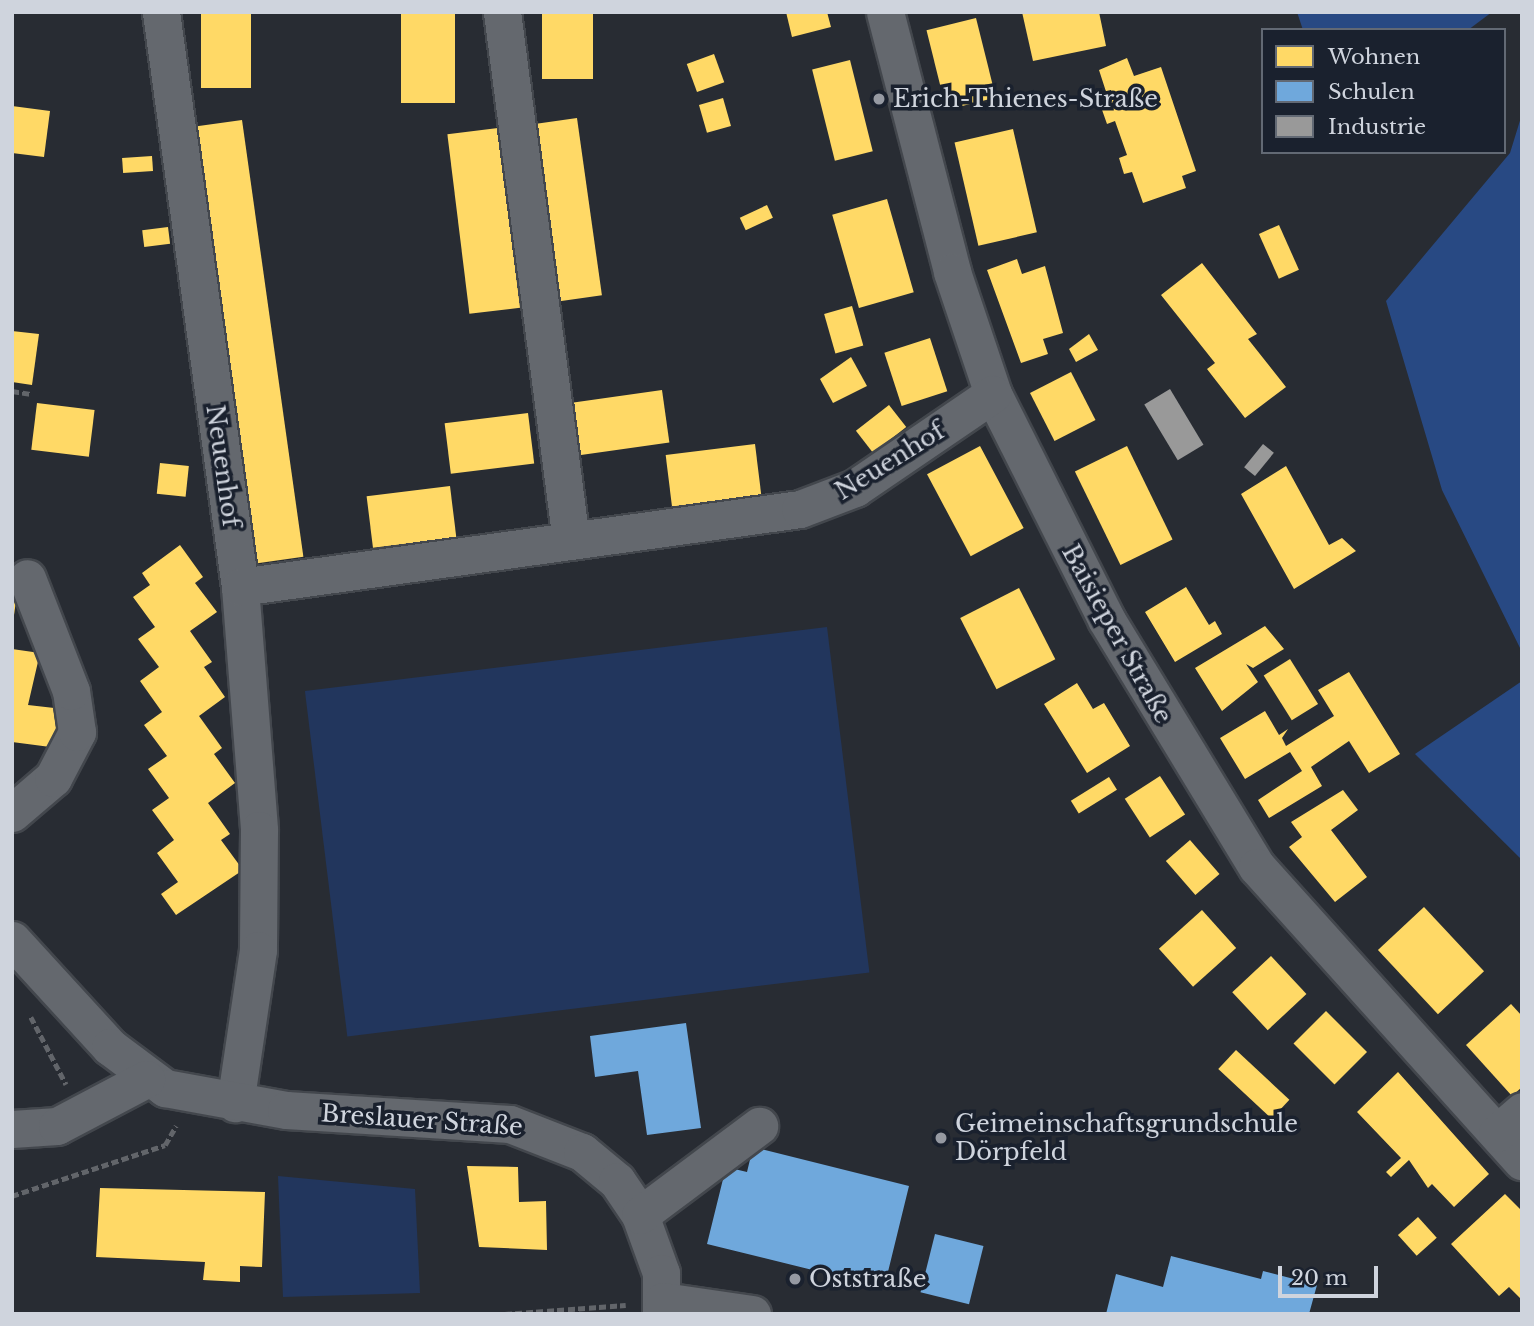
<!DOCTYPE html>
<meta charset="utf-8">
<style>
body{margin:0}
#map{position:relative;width:1534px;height:1326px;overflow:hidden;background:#282c33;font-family:"Libre Baskerville",serif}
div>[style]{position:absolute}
.green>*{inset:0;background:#22365d;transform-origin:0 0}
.forest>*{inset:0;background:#284983}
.homes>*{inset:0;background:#ffd966;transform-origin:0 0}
.schools>*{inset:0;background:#6fa8dc;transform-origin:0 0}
.industry>*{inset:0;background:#999;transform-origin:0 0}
.path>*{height:4.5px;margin-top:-2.25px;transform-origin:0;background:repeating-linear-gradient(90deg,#62656a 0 7px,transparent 0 10.5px)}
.roads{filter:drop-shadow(2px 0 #43474d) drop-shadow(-2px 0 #43474d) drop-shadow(0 2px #43474d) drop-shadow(0 -2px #43474d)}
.minor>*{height:37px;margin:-18.5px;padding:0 18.5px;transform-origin:18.5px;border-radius:18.5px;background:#64686e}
.dots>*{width:19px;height:19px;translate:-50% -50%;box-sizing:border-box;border:4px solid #1a212e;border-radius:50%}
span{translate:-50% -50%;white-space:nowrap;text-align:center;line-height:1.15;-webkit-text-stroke:7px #1a212e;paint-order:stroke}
.poi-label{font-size:24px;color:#cfd4dd}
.left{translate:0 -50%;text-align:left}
.street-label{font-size:24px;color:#cfd4dd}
.frame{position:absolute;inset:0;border:14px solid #cfd4dd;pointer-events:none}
.legend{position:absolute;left:1261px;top:28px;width:245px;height:126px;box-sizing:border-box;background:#1a212e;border:2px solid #626974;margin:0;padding:9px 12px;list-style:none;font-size:21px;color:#cfd4dd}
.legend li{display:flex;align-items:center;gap:14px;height:35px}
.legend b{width:35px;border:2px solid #626974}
.scale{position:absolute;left:1278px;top:1266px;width:100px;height:32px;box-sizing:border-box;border:4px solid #cfd4dd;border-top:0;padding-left:9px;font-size:21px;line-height:24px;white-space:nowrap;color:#cfd4dd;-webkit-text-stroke:5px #1a212e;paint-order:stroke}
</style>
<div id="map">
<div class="green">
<div style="left:827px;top:627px;width:348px;height:526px;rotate:83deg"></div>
<div style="clip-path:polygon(278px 1176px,415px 1189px,420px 1293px,283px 1297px)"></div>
</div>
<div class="forest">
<div style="clip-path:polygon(1297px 12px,1492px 12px,1468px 30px,1303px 30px)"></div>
<div style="clip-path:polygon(1522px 114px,1522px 652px,1442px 490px,1386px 301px,1510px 153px)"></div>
<div style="clip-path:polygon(1522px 681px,1522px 860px,1415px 754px)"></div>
</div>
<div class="homes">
<div style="left:201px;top:12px;width:50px;height:76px"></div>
<div style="left:401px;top:12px;width:54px;height:91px"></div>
<div style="left:542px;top:12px;width:51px;height:67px"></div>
<div style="clip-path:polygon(786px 12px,827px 12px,831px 27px,792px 37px)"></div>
<div style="clip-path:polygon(1022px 12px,1099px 12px,1106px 46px,1033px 61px)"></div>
<div style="left:976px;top:18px;width:82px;height:51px;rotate:76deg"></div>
<div style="left:714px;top:54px;width:30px;height:29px;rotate:70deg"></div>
<div style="clip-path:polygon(1127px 58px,1134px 76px,1161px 67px,1196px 171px,1182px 176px,1186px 188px,1143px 203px,1132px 172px,1124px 174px,1119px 158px,1127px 155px,1115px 121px,1107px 124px,1101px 107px,1110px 104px,1099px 70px)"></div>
<div style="left:850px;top:60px;width:94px;height:39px;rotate:76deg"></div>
<div style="left:723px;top:98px;width:29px;height:25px;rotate:74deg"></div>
<div style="clip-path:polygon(12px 106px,50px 111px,44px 157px,12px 153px)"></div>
<div style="left:577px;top:118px;width:179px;height:48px;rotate:82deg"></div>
<div style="left:242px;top:120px;width:441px;height:51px;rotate:82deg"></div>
<div style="left:498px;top:128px;width:181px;height:51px;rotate:83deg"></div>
<div style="left:1013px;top:129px;width:106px;height:60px;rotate:77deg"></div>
<div style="left:152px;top:156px;width:15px;height:30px;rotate:86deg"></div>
<div style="left:887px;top:199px;width:97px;height:57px;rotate:74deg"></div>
<div style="left:767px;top:205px;width:14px;height:30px;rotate:65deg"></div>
<div style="left:1279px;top:225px;width:49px;height:22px;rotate:66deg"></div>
<div style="left:168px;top:227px;width:17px;height:26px;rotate:83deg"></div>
<div style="clip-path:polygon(1017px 259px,1022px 274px,1045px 266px,1063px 333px,1043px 339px,1048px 354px,1021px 363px,987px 270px)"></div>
<div style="clip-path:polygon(1202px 263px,1257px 334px,1248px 339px,1286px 387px,1245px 418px,1207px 369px,1215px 363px,1161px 295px)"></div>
<div style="left:852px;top:306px;width:41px;height:29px;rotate:74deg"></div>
<div style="clip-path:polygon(12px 331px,39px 334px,32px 385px,12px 382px)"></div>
<div style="clip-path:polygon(1089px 334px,1098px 350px,1076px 362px,1069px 349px)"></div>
<div style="left:930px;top:338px;width:56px;height:48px;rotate:72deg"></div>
<div style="clip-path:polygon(851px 357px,867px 386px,833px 403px,820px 379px)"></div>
<div style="left:1071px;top:372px;width:54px;height:46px;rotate:63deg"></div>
<div style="left:662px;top:390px;width:53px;height:91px;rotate:82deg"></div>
<div style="left:37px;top:403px;width:58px;height:47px;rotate:7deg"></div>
<div style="left:889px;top:405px;width:28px;height:42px;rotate:52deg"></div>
<div style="left:528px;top:413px;width:51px;height:84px;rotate:83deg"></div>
<div style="left:755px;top:444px;width:52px;height:90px;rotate:83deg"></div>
<div style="left:980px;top:446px;width:93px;height:60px;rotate:62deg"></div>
<div style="left:1127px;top:446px;width:104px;height:58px;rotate:64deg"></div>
<div style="left:160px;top:463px;width:29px;height:31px;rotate:6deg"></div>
<div style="clip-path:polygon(1286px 466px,1329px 545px,1342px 538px,1356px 551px,1294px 589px,1241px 494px)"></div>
<div style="left:450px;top:486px;width:52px;height:84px;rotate:83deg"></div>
<div style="clip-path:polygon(180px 545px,203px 577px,195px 583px,217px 612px,190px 631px,212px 662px,204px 667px,225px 697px,199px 716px,222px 748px,214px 754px,235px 783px,208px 803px,230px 834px,221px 840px,243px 870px,176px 915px,161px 894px,178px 882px,157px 853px,174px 840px,152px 810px,169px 798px,148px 769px,167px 756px,144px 725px,162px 712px,140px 681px,159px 667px,138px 639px,155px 627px,133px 597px,150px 585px,142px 573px)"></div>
<div style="clip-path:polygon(1186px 587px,1209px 625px,1215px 621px,1222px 634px,1175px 662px,1145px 612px)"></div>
<div style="left:1019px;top:588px;width:80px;height:66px;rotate:63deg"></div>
<div style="clip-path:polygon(12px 593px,17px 594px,14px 615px,12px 615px)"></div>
<div style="clip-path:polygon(1265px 626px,1284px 649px,1253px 668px,1246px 664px,1258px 682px,1222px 711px,1195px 668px)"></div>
<div style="clip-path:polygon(12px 649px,40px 653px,28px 705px,63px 709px,58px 748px,12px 742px)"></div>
<div style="left:1290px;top:659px;width:53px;height:31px;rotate:58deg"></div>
<div style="clip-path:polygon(1349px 672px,1400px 754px,1369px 773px,1349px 741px,1311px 767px,1322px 786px,1269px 818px,1258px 800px,1302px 771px,1290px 752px,1245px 779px,1220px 738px,1265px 711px,1279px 735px,1288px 729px,1282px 738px,1286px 746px,1334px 716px,1318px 690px)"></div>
<div style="clip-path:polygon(1077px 683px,1093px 709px,1104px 703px,1130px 746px,1087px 773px,1044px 704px)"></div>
<div style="left:1160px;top:776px;width:46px;height:42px;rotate:57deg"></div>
<div style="left:1109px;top:777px;width:15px;height:45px;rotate:58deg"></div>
<div style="clip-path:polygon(1343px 790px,1358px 810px,1331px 830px,1367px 877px,1335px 902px,1289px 847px,1302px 837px,1291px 822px)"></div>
<div style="left:1190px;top:840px;width:45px;height:32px;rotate:49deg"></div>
<div style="left:1424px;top:907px;width:88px;height:63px;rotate:47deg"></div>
<div style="left:1202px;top:910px;width:51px;height:58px;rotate:48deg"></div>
<div style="left:1271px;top:956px;width:52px;height:53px;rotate:47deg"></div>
<div style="clip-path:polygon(1511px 1004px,1522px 1016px,1522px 1087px,1512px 1096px,1466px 1045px)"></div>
<div style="left:1326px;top:1011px;width:58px;height:46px;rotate:45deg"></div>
<div style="left:1236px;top:1050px;width:73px;height:26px;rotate:43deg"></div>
<div style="clip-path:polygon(1398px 1072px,1489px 1174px,1454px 1207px,1432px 1184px,1428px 1188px,1409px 1160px,1391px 1177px,1386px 1172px,1401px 1158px,1357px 1112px)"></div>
<div style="clip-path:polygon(467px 1166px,518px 1167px,519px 1202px,546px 1201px,547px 1250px,479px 1247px)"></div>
<div style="clip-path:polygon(100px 1188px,265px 1192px,262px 1267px,240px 1266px,240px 1282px,203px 1280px,205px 1262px,96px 1257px)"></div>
<div style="clip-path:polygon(1505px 1194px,1522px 1211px,1522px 1300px,1509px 1287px,1499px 1296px,1451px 1244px)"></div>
<div style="left:1418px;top:1217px;width:28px;height:27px;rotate:48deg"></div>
</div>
<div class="schools">
<div style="clip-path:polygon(686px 1023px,701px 1128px,647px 1135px,638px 1071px,595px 1077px,590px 1036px)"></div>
<div style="clip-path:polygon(753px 1147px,909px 1186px,886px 1280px,847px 1270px,845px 1278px,707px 1244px,726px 1167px,747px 1172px)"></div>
<div style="left:935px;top:1234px;width:50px;height:60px;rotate:14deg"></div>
<div style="clip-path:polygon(1171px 1256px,1261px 1279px,1263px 1271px,1317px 1285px,1309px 1314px,1106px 1314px,1116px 1274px,1163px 1287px)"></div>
</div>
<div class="industry">
<div style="left:1170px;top:389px;width:65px;height:30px;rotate:59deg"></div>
<div style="left:1263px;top:444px;width:14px;height:30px;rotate:39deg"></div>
</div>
<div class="path">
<div style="left:12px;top:391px;width:20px;rotate:9deg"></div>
<div style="left:31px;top:1017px;width:76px;rotate:62.4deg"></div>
<div style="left:12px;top:1196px;width:161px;rotate:-18.4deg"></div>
<div style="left:165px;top:1145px;width:22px;rotate:-60deg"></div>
<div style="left:505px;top:1314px;width:121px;rotate:-4.3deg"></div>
</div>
<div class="roads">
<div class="minor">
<div style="left:161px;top:12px;width:580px;rotate:82.18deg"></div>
<div style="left:240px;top:587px;width:244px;rotate:85.5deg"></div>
<div style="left:259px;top:830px;width:120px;rotate:90.5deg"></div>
<div style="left:258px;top:950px;width:155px;rotate:98.5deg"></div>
<div style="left:502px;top:12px;width:533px;rotate:82.57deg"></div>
<div style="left:885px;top:12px;width:268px;rotate:75.5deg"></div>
<div style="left:952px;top:272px;width:129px;rotate:71.4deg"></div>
<div style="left:993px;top:394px;width:252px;rotate:63.3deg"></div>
<div style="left:1106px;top:619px;width:290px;rotate:58.7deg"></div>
<div style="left:1257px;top:867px;width:396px;rotate:48deg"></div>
<div style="left:240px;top:587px;width:565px;rotate:-7.93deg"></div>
<div style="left:800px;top:509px;width:59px;rotate:-20.9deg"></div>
<div style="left:855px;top:488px;width:167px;rotate:-34.3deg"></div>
<div style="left:12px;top:813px;width:54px;rotate:-40.5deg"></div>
<div style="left:53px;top:778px;width:52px;rotate:-62.4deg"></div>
<div style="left:77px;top:732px;width:41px;rotate:-98.3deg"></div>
<div style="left:71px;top:691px;width:121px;rotate:-111.3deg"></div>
<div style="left:12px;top:940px;width:145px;rotate:47.5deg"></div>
<div style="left:110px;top:1047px;width:69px;rotate:36.7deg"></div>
<div style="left:165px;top:1088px;width:123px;rotate:10.3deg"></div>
<div style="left:286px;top:1110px;width:224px;rotate:3.6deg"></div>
<div style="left:510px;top:1124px;width:77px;rotate:21.3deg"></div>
<div style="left:582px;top:1152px;width:45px;rotate:39.6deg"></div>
<div style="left:617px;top:1181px;width:41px;rotate:55.9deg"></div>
<div style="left:640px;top:1215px;width:62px;rotate:70.1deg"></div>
<div style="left:661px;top:1273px;width:41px;rotate:90deg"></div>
<div style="left:12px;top:1129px;width:45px;rotate:-3.8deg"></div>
<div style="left:57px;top:1126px;width:101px;rotate:-27.8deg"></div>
<div style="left:1497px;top:1133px;width:33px;rotate:-41deg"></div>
<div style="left:640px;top:1215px;width:149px;rotate:-36.8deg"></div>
<div style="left:663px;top:1301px;width:90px;rotate:8.3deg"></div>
</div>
</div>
<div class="dots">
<div style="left:879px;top:99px;background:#9599a2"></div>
<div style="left:941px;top:1138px;background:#9599a2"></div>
<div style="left:795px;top:1279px;background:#9599a2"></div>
</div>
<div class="poi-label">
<span class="left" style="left:893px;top:99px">Erich-Thienes-Straße</span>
<span class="left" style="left:955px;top:1138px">Geimeinschaftsgrundschule<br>Dörpfeld</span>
<span class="left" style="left:809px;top:1279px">Oststraße</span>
</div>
<div class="street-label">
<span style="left:890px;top:461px;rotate:-32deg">Neuenhof</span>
<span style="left:223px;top:466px;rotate:82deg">Neuenhof</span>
<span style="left:1117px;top:634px;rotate:61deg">Baisieper Straße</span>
<span style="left:422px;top:1120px;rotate:4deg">Breslauer Straße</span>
</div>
<div class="frame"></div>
<ul class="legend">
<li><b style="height:19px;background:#ffd966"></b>Wohnen</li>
<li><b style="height:19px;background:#6fa8dc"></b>Schulen</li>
<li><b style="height:19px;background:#999"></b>Industrie</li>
</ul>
<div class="scale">20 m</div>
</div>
